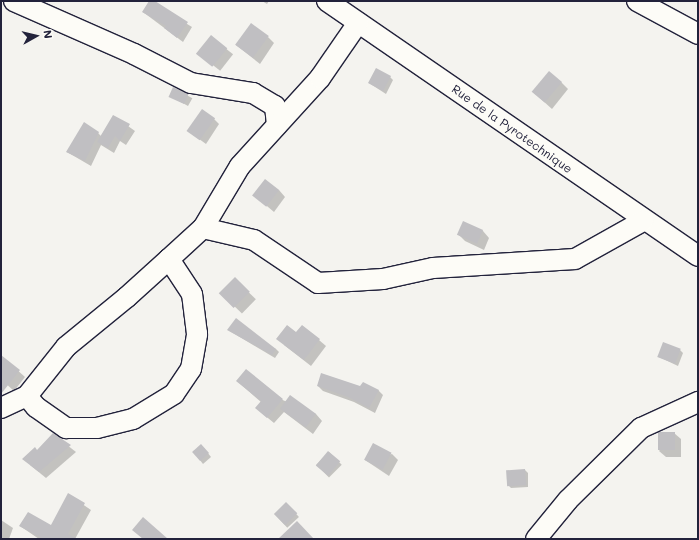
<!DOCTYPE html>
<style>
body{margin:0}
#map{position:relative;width:699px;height:540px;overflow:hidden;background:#f4f3ef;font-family:Mali,sans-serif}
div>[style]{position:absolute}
.shadow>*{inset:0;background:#0003;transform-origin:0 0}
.building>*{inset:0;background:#c0bfc2;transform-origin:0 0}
.roads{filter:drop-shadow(1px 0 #22223b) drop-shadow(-1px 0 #22223b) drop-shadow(0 1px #22223b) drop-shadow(0 -1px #22223b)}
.street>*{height:20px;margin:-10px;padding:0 10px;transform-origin:10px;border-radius:10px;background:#fdfcf7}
span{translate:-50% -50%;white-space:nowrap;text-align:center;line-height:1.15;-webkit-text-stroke:3px #fdfcf7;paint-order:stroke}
.street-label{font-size:12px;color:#22223b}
.frame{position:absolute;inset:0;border:2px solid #22223b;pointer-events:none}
.north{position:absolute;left:16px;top:16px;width:40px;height:40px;-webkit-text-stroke:3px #fdfcf7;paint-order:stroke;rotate:82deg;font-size:11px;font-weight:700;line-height:16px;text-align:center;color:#22223b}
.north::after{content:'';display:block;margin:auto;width:14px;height:18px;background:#22223b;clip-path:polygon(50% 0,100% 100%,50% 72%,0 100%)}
</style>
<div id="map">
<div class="shadow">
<div style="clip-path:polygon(150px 1px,192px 27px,183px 42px,143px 12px)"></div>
<div style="clip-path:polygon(262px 1px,269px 1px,267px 4px)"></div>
<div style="left:211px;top:37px;width:28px;height:21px;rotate:38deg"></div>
<div style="clip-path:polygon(268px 37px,274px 43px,260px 64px,236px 45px)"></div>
<div style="clip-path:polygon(390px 77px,393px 80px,386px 94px,369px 83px)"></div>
<div style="clip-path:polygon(561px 82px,568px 89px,552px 109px,533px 92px)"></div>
<div style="left:174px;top:88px;width:21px;height:9px;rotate:29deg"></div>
<div style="clip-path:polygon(114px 116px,135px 131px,126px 145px,120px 141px,114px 153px,101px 145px,91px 166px,67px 152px,98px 133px,101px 136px)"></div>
<div style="clip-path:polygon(214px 119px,219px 124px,206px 144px,188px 131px)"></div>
<div style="clip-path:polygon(279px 190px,285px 197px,274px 212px,255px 196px)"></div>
<div style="clip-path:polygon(464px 223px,483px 231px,489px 238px,484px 250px,465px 241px,459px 235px)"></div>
<div style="left:235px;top:279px;width:29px;height:20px;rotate:44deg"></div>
<div style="clip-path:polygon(228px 330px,276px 349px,279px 352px,275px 358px)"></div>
<div style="clip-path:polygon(296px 334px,319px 340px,326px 346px,311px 366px,284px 345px)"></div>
<div style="clip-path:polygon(680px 350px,683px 353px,678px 366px,659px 357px)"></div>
<div style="clip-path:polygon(4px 358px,25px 377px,14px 391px,4px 382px,1px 385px,1px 362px)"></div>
<div style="clip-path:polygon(237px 381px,316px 414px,322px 421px,313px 434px,284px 412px,274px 423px,263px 414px,261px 402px)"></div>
<div style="clip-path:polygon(318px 386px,361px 388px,378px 390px,383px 395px,375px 413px,354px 402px,323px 391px)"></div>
<div style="clip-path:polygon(674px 433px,681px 439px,681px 457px,666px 457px,659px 451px)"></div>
<div style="clip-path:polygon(53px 434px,76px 452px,46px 478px,30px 465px,38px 451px)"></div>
<div style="clip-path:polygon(204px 448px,211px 457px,203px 464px,193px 451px)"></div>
<div style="left:329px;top:452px;width:18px;height:18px;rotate:45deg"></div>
<div style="clip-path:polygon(392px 454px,398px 460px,389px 476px,365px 460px)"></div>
<div style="clip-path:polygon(525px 470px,528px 473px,528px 487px,511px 488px,508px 485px)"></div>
<div style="clip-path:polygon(69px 495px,91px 510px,75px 539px,39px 539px,20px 526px,51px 526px)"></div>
<div style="left:286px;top:503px;width:19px;height:16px;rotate:47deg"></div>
<div style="clip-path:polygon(1px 520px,13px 528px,9px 539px,1px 539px)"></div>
</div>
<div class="building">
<div style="clip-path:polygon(149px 1px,155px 1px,188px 22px,177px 38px,164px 28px,166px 26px,142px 12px)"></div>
<div style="left:251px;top:23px;width:22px;height:27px;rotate:36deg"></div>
<div style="left:211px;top:35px;width:21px;height:24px;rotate:39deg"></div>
<div style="left:376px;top:68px;width:17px;height:17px;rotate:28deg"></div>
<div style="left:549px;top:71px;width:17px;height:27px;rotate:40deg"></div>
<div style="left:173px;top:87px;width:17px;height:11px;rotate:24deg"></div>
<div style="left:202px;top:109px;width:16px;height:27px;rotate:35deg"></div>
<div style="clip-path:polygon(113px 115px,130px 124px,120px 141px,115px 136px,108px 148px,97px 142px)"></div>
<div style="clip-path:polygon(84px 122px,99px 132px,85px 161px,66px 152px)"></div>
<div style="left:265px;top:179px;width:18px;height:21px;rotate:38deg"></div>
<div style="left:463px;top:221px;width:22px;height:15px;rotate:24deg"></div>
<div style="left:235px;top:277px;width:21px;height:23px;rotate:45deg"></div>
<div style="clip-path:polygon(236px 318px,276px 349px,272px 355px,227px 330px)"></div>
<div style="clip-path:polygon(287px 325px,296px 332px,302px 325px,320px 339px,304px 360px,276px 339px)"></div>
<div style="left:663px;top:342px;width:19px;height:16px;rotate:21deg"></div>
<div style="clip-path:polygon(1px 355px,20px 370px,1px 394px)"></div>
<div style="clip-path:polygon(246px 369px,283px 399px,267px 418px,255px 408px,261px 401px,236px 381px)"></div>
<div style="clip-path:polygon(321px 373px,360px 386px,363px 382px,379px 390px,369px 408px,348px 397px,317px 386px)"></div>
<div style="left:290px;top:395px;width:32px;height:17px;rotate:36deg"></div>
<div style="left:675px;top:432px;width:18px;height:17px;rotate:90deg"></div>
<div style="clip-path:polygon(53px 433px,71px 445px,39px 472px,22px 459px,35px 447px,37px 450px)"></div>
<div style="left:373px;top:443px;width:21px;height:19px;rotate:28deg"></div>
<div style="left:201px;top:444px;width:12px;height:12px;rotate:48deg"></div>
<div style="left:328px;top:451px;width:16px;height:19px;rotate:40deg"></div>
<div style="left:525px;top:469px;width:16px;height:19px;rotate:86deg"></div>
<div style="clip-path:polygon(68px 493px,85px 503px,68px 534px,77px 539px,43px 539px,19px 526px,28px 512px,51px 525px)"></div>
<div style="left:286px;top:502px;width:16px;height:17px;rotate:45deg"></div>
<div style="clip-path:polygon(143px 517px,168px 539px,143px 539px,132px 530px)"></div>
<div style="clip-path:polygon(297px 521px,314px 539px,278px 539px)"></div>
</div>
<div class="roads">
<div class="street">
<div style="left:14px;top:1px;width:131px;rotate:23.8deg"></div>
<div style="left:134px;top:54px;width:64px;rotate:27deg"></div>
<div style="left:191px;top:83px;width:63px;rotate:9.2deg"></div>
<div style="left:253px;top:93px;width:26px;rotate:31deg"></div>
<div style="left:275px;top:106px;width:19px;rotate:84deg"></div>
<div style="left:327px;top:1px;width:450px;rotate:34.5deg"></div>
<div style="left:637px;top:1px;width:69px;rotate:28.4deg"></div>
<div style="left:203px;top:228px;width:72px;rotate:-59.2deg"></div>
<div style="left:240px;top:166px;width:119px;rotate:-47.7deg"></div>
<div style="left:320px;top:78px;width:67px;rotate:-55.4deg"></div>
<div style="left:169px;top:259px;width:57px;rotate:137.9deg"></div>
<div style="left:127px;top:297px;width:79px;rotate:140.7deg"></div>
<div style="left:66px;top:347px;width:63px;rotate:128.5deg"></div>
<div style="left:27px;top:396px;width:14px;rotate:51deg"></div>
<div style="left:36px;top:407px;width:37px;rotate:35deg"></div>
<div style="left:66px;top:428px;width:31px"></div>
<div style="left:97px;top:428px;width:37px;rotate:-14deg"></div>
<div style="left:133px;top:419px;width:48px;rotate:-31.4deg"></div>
<div style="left:174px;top:394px;width:30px;rotate:-56deg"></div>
<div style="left:191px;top:369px;width:36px;rotate:-80deg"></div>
<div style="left:197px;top:334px;width:40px;rotate:-97.1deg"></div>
<div style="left:192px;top:294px;width:42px;rotate:-123.3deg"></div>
<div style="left:169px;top:259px;width:46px;rotate:-42.4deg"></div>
<div style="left:203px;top:228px;width:52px;rotate:13.2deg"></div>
<div style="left:254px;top:240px;width:77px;rotate:33.9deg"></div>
<div style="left:318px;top:283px;width:65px;rotate:-3.5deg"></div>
<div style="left:383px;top:279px;width:51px;rotate:-12.4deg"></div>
<div style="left:433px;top:268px;width:142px;rotate:-3.6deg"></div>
<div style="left:575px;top:259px;width:78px;rotate:-29.2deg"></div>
<div style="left:1px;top:408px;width:29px;rotate:-25deg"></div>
<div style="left:536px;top:539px;width:50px;rotate:-50.6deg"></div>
<div style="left:568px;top:500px;width:103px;rotate:-44.6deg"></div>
<div style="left:641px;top:428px;width:63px;rotate:-24.5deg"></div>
</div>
</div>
<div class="street-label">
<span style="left:512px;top:129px;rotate:35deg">Rue de la Pyrotechnique</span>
</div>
<div class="frame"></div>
<div class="north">N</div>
</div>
